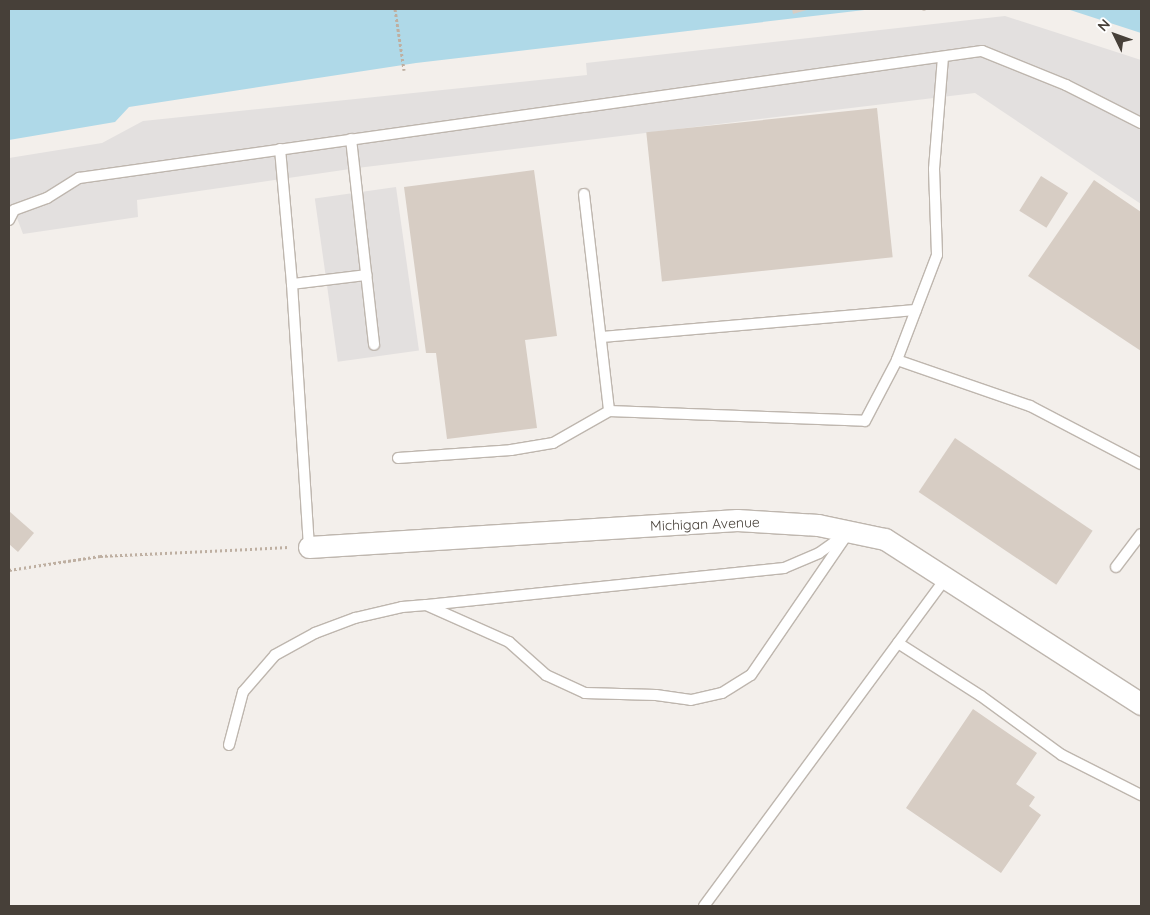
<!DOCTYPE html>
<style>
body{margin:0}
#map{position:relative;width:1150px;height:915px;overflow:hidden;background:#f3efeb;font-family:Quicksand,sans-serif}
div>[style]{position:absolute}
.parking>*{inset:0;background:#e3e0df;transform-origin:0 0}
.water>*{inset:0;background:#afd9e8}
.building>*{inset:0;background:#d7cdc4;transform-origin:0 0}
.path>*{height:3px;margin-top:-1.5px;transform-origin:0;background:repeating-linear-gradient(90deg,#beafa1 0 2.5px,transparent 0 5px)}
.roads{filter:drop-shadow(1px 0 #beb6ae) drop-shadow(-1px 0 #beb6ae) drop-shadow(0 1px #beb6ae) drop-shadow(0 -1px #beb6ae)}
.service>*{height:10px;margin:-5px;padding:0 5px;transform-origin:5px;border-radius:5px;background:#fff}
.minor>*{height:21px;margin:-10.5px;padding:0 10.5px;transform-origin:10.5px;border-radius:10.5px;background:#fff}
span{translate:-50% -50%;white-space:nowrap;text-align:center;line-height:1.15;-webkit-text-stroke:4px #fff;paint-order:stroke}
.street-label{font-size:14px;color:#474039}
.frame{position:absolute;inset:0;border:10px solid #474039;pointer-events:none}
.north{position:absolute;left:1090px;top:10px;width:50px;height:50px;-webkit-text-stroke:4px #fff;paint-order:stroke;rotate:312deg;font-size:14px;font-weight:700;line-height:20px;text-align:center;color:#474039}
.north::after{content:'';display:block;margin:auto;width:18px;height:22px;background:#474039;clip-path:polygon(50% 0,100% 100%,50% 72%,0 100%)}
</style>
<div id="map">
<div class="parking">
<div style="clip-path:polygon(1005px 16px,1141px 60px,1141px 204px,975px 93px,357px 168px,137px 200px,138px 217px,23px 234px,14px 210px,9px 205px,9px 158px,102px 143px,143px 121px,587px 75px,586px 63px)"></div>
<div style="left:396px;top:187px;width:165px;height:82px;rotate:82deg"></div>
</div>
<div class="water">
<div style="clip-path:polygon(9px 9px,873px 9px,416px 63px,129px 107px,115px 122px,9px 140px)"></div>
<div style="clip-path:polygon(1067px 9px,1141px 9px,1141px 33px)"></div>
</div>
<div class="building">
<div style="clip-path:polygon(792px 9px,810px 9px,793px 14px)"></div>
<div style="left:877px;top:108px;width:150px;height:232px;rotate:84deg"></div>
<div style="clip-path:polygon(534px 170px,557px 336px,525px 340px,537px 428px,447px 439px,436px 353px,426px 353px,404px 187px)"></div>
<div style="left:1041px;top:176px;width:32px;height:41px;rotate:32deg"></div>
<div style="clip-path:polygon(1094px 180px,1141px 212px,1141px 351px,1028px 276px)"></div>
<div style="left:955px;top:438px;width:166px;height:65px;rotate:34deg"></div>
<div style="clip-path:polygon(9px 511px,34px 533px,18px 552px,9px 544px)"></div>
<div style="clip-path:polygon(973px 709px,1037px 753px,1016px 784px,1035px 797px,1029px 806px,1041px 815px,1001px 873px,906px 808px)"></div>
</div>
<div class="path">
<div style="left:395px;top:9px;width:62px;rotate:81.6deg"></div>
<div style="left:924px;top:9px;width:1px;rotate:90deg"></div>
<div style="left:9px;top:570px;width:92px;rotate:-8.7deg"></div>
<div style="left:100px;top:556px;width:189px;rotate:-2.7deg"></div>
</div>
<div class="roads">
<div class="service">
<div style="left:943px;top:57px;width:112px;rotate:94.6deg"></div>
<div style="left:934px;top:169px;width:86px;rotate:88deg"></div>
<div style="left:937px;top:255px;width:112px;rotate:110.9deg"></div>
<div style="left:897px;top:360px;width:141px;rotate:19.1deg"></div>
<div style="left:1030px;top:406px;width:125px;rotate:27.6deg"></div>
<div style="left:351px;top:139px;width:207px;rotate:83.6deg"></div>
<div style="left:280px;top:149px;width:136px;rotate:84.9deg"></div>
<div style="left:292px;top:284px;width:264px;rotate:86.3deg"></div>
<div style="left:584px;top:194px;width:218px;rotate:83.4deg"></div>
<div style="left:9px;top:220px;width:11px;rotate:-63deg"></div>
<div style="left:14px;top:210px;width:35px;rotate:-20deg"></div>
<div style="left:47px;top:198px;width:38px;rotate:-32deg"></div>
<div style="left:79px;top:178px;width:912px;rotate:-8.01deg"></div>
<div style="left:982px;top:51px;width:91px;rotate:22deg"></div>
<div style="left:1066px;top:85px;width:84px;rotate:26.9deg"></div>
<div style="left:292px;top:284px;width:75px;rotate:-6.9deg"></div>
<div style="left:601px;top:337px;width:316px;rotate:-4.9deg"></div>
<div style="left:398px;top:458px;width:113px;rotate:-4deg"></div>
<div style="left:511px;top:450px;width:43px;rotate:-9.5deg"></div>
<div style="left:553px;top:443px;width:64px;rotate:-29.7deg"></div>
<div style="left:609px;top:411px;width:256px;rotate:2.2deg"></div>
<div style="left:865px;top:421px;width:69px;rotate:-62.3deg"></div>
<div style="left:1116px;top:567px;width:41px;rotate:-52.9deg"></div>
<div style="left:427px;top:605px;width:359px;rotate:-5.9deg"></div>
<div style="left:784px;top:568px;width:38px;rotate:-23deg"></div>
<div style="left:819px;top:553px;width:28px;rotate:-35deg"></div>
<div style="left:898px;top:643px;width:98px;rotate:32.6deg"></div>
<div style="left:981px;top:696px;width:100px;rotate:36.1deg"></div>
<div style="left:1062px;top:755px;width:89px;rotate:26.9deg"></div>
<div style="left:229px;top:745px;width:55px;rotate:-75.2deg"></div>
<div style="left:243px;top:692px;width:49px;rotate:-49.1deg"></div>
<div style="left:275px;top:655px;width:46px;rotate:-28.8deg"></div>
<div style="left:315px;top:633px;width:43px;rotate:-20.6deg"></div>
<div style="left:355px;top:618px;width:48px;rotate:-13.2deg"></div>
<div style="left:402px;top:607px;width:24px;rotate:-5deg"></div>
<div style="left:426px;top:605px;width:91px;rotate:24deg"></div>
<div style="left:509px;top:642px;width:50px;rotate:41.7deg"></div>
<div style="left:546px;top:675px;width:43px;rotate:24.8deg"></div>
<div style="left:585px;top:693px;width:71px;rotate:1.6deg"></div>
<div style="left:656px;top:695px;width:35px;rotate:8deg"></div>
<div style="left:691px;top:700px;width:32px;rotate:-13deg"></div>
<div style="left:722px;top:693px;width:34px;rotate:-32deg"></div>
<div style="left:751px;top:675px;width:173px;rotate:-55.6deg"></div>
<div style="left:704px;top:906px;width:408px;rotate:-53.6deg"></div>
</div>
<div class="minor">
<div style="left:309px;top:547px;width:429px;rotate:-3.6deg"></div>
<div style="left:737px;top:520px;width:81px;rotate:3.5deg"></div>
<div style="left:818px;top:525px;width:68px;rotate:11.8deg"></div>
<div style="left:885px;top:539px;width:305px;rotate:32.8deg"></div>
</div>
</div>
<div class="street-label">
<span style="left:705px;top:524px;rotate:-2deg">Michigan Avenue</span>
</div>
<div class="frame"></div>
<div class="north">N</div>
</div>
